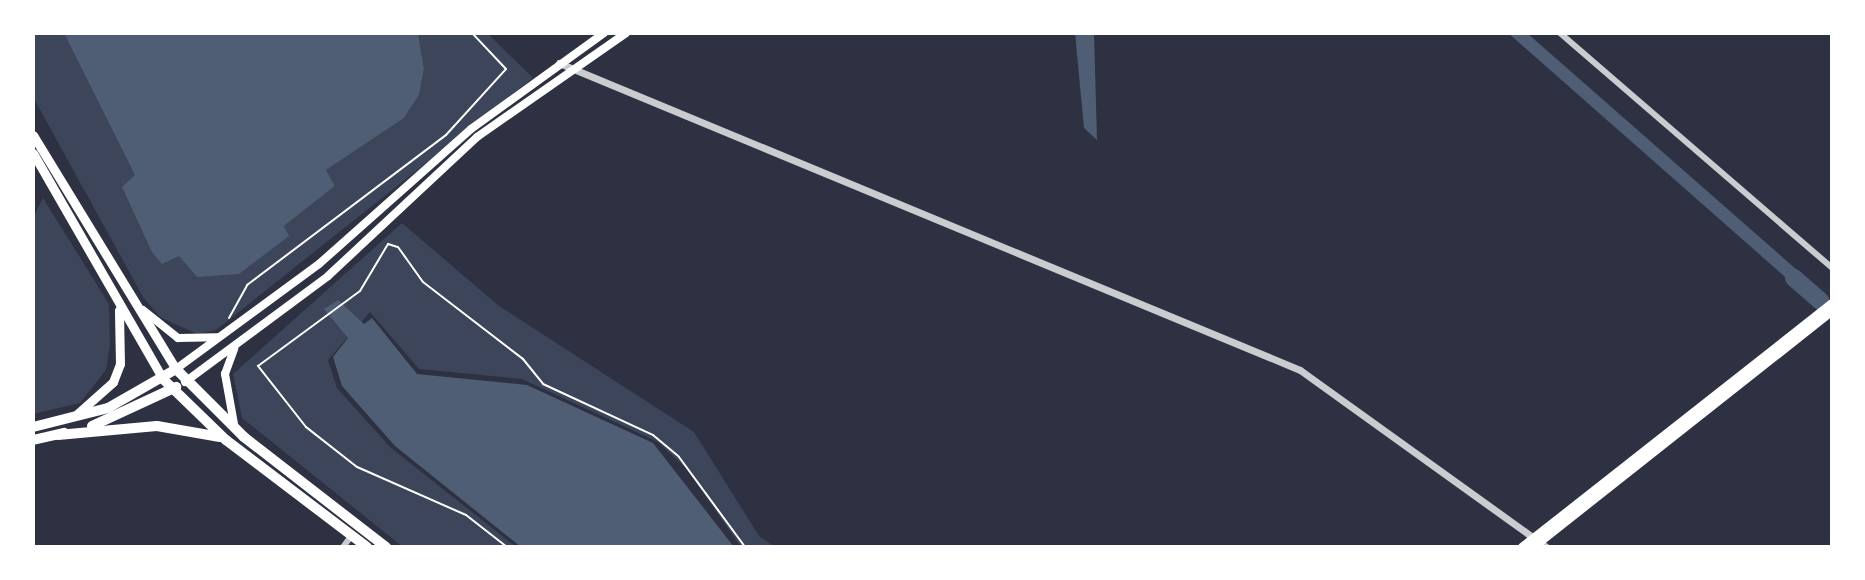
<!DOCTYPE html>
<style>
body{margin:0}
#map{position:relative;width:1865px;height:580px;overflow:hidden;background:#2d3142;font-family:"Times New Roman",serif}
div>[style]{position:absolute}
.green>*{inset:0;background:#3c4559}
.water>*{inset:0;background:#4f5d75}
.river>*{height:18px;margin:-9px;padding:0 9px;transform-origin:9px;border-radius:9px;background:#4f5d75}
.path>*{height:2px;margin:-1px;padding:0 1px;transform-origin:1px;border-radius:1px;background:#fff}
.minor>*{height:6px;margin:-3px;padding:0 3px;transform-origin:3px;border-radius:3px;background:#caccd0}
.tertiary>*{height:7px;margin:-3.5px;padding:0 3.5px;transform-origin:3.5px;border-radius:3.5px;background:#caccd0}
.secondary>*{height:8px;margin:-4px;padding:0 4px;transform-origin:4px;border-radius:4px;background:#fff}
.primary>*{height:9px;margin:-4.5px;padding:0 4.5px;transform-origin:4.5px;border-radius:4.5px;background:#fff}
.trunk>*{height:10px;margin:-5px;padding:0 5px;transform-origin:5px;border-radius:5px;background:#fff}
span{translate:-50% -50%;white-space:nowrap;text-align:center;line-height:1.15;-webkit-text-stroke:7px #fff;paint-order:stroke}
.frame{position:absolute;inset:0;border:35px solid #fff;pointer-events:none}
</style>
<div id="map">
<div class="green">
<div style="clip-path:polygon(33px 33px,64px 33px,179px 255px,271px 248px,288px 236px,284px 226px,335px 186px,326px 170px,404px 118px,419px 95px,424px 69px,418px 33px,487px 33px,533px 78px,216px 330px,197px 334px,160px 317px,143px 297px,33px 97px)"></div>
<div style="clip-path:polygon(43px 198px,109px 304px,110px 345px,106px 370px,80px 403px,33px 414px,33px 218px)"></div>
<div style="clip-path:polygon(402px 223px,499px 306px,694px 432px,759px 536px,775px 547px,741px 547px,686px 468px,658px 442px,522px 379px,419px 369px,370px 312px,328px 360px,337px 388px,390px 447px,516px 547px,403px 547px,242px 418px,233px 374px)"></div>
</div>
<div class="water">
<div style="clip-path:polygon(64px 33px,418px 33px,424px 69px,419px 95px,404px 118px,326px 170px,335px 186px,284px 226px,289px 236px,239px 274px,197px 277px,179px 256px,162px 264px,152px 252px,122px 187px,135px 175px)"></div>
<div style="clip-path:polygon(1075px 33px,1094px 33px,1097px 140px,1084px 128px)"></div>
<div style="clip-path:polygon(1508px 33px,1527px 33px,1797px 270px,1817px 305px)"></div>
<div style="clip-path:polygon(338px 300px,364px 324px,372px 318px,417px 374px,527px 385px,653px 443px,734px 547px,521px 547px,395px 446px,342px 386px,333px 357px,348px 338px,324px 309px)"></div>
</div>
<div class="river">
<div style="left:1794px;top:278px;width:35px;rotate:41deg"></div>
</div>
<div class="path">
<div style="left:229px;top:318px;width:38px;rotate:-61deg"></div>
<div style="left:247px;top:285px;width:249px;rotate:-37deg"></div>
<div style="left:446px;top:135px;width:89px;rotate:-47.7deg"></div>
<div style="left:506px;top:69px;width:50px;rotate:-133.4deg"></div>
<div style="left:507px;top:547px;width:52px;rotate:-142deg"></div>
<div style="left:466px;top:515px;width:119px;rotate:-156.2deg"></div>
<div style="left:357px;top:467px;width:65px;rotate:-141.9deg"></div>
<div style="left:306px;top:427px;width:78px;rotate:-128.2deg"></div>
<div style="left:258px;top:366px;width:127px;rotate:-36.3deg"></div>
<div style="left:360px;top:291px;width:55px;rotate:-59.2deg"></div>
<div style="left:388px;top:244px;width:10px;rotate:17deg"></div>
<div style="left:398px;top:247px;width:43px;rotate:54.5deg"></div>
<div style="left:423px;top:282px;width:126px;rotate:37.6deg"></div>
<div style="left:523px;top:359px;width:32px;rotate:51deg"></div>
<div style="left:543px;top:384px;width:121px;rotate:24.9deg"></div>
<div style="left:653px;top:435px;width:34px;rotate:40deg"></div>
<div style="left:679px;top:457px;width:112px;rotate:53.7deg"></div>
</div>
<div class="minor">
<div style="left:1560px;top:33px;width:359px;rotate:40.8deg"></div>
<div style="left:343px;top:547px;width:15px;rotate:-53deg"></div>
</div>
<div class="tertiary">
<div style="left:559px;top:63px;width:802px;rotate:22.5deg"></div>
<div style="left:1300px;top:370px;width:303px;rotate:35.7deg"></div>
</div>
<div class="secondary">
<div style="left:143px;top:310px;width:45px;rotate:38.7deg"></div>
<div style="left:178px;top:338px;width:39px;rotate:-1deg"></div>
<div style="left:176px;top:369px;width:177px;rotate:-36.3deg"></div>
<div style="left:319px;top:264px;width:203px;rotate:-41.6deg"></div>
<div style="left:471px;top:129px;width:164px;rotate:-35.8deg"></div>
<div style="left:185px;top:382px;width:178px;rotate:-36.5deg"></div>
<div style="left:328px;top:276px;width:204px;rotate:-43deg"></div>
<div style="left:477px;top:137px;width:182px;rotate:-34.9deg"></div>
<div style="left:234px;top:424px;width:51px;rotate:-100.2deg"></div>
<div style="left:225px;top:374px;width:27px;rotate:-70deg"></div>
<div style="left:1522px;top:547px;width:395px;rotate:-38.2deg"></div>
<div style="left:1534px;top:547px;width:380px;rotate:-38.3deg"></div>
</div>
<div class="primary">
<div style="left:33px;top:135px;width:274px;rotate:58.6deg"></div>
<div style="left:33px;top:153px;width:261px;rotate:60.1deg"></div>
<div style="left:77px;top:414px;width:48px;rotate:-41.6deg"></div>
<div style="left:113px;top:382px;width:19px;rotate:-69deg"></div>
<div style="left:120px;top:364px;width:54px;rotate:-91.1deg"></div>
</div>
<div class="trunk">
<div style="left:163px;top:379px;width:88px;rotate:44.1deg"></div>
<div style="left:226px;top:440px;width:177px;rotate:37.2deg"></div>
<div style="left:92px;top:426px;width:93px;rotate:-24.9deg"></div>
<div style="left:33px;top:427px;width:77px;rotate:-14.2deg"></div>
<div style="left:108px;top:408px;width:78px;rotate:-29.8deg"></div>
<div style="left:176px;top:369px;width:96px;rotate:45deg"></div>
<div style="left:244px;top:437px;width:180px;rotate:37.8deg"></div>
<div style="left:58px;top:435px;width:99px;rotate:-5.2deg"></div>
<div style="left:157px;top:426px;width:64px;rotate:9.9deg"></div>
<div style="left:33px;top:440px;width:32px;rotate:-13deg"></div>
</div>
<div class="frame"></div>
</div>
